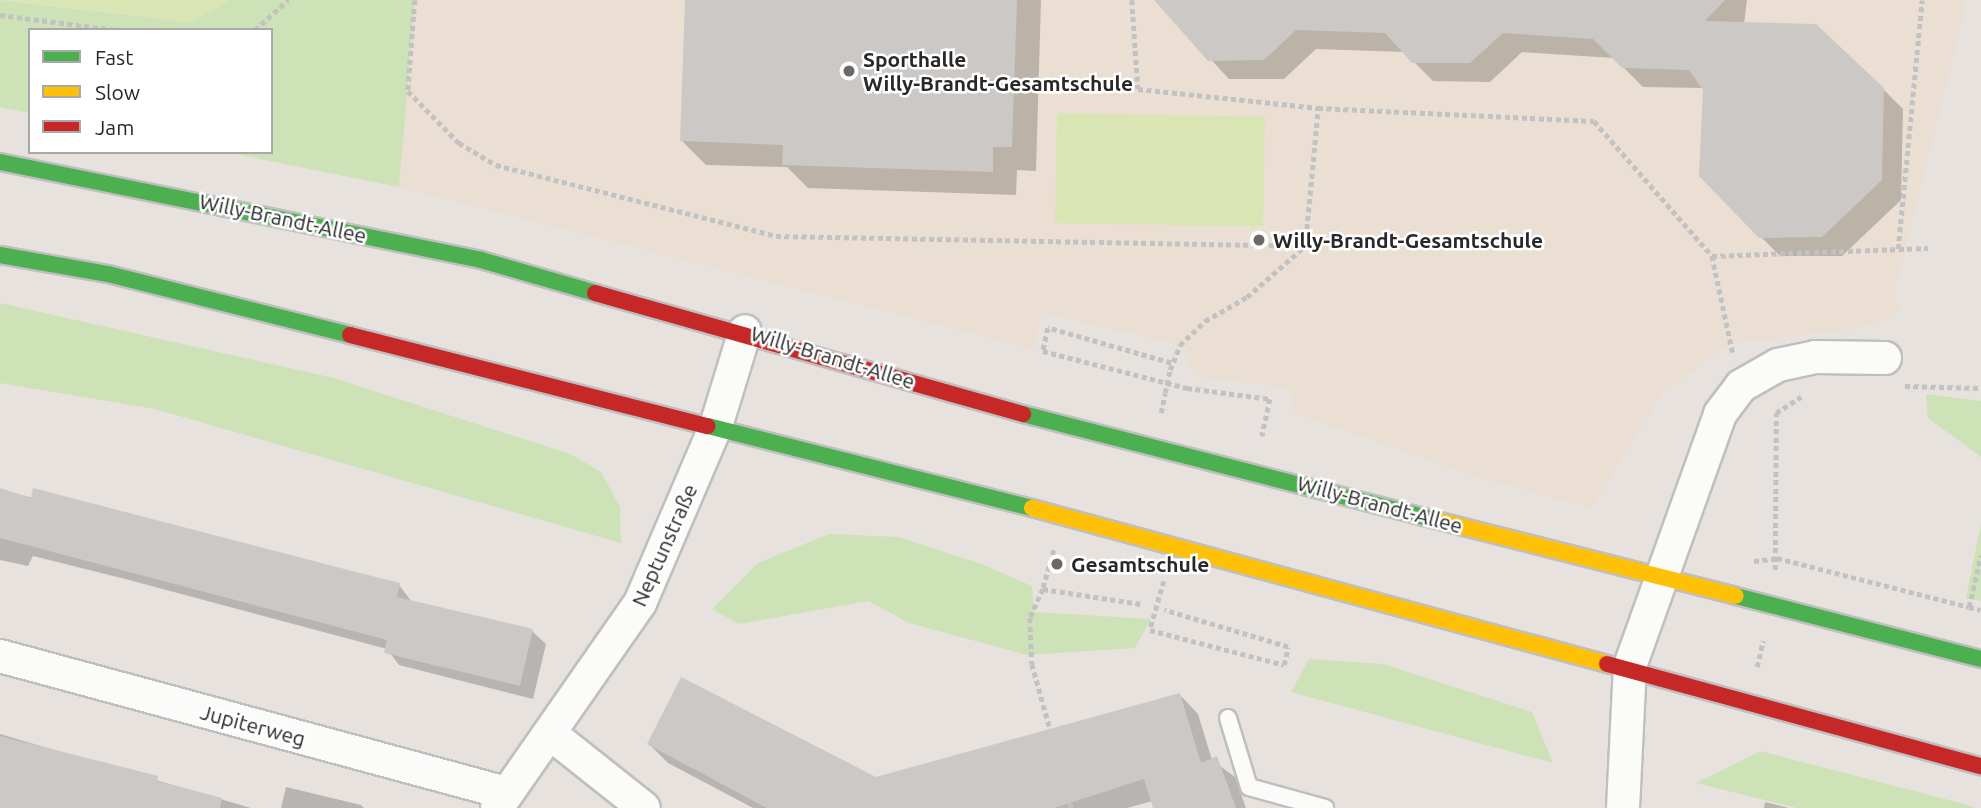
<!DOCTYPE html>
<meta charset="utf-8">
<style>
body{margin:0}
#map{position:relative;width:1981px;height:808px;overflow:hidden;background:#e7e2de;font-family:Ubuntu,sans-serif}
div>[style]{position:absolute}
.education>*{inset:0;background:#eadfd2}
.green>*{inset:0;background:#cde2b6}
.pitch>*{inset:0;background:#d9e6b4;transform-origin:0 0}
.shadow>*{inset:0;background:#0003}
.building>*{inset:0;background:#ccc8c5}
.path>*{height:4.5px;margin-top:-2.25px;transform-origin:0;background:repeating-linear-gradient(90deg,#c3c2c2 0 5px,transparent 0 8.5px)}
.roads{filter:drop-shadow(2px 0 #c0bfbf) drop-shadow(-2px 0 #c0bfbf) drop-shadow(0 2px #c0bfbf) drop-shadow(0 -2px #c0bfbf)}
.lane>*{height:16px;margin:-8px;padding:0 8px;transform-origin:8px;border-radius:8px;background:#fbfbfa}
.street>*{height:32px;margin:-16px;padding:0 16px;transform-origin:16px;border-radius:16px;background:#fbfbfa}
.fast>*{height:16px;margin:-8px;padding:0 8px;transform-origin:8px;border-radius:8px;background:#4caf50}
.slow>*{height:16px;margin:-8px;padding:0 8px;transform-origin:8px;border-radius:8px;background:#ffc107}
.jam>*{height:16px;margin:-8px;padding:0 8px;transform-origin:8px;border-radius:8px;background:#c62828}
.path-bridge>*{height:4.5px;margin-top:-2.25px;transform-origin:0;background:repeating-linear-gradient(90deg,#c3c2c2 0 5px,transparent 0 8.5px)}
.dots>*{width:19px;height:19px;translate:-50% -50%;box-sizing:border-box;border:4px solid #fff;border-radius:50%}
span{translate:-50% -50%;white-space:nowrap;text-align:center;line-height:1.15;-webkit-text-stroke:5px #fff;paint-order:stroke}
.poi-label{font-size:21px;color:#282828;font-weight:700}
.left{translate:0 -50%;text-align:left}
.street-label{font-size:21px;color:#282828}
.legend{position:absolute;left:28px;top:28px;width:245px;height:126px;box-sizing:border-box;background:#fff;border:2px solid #a9a9a9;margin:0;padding:9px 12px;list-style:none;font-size:21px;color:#282828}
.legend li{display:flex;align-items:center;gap:14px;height:35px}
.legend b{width:35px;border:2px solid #a9a9a9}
</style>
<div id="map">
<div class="education">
<div style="clip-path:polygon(415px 0,1967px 0,1894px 294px,1900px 310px,1862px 328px,1730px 343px,1662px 394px,1591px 508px,1484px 479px,1294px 413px,1292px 388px,1196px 377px,1180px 345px,1043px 313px,1033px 349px,399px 187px)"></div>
</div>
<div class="green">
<div style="clip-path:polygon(0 0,188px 22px,231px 0,415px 0,399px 187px,226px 152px,271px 152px,271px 30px,30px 30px,30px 113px,0 107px)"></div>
<div style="clip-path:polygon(0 303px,334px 378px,570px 454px,601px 472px,620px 507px,621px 543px,155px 409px,0 383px)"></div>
<div style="clip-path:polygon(1926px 394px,1981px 401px,1981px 457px,1928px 418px)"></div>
<div style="clip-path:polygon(1981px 523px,1981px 601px,1966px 598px)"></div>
<div style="clip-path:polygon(829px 534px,898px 537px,982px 564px,1032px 586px,1034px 612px,1151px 619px,1135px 648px,1027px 655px,909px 623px,868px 601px,739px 624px,712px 609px,758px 563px)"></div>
<div style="clip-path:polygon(1309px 659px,1383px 664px,1532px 712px,1553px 763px,1291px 692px)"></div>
<div style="clip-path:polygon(1760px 751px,1964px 804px,1976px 808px,1797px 808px,1696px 783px)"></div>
</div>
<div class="pitch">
<div style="clip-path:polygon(4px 0,231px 0,189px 22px)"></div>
<div style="left:1057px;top:113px;width:208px;height:110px;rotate:1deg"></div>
</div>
<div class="shadow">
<div style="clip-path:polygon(686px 0,1041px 0,1036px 171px,1017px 170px,1016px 195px,808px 188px,787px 167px,706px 165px,682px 141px)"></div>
<div style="clip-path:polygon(1156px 0,1747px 0,1744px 24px,1883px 89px,1903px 109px,1901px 200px,1842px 256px,1780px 256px,1701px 176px,1705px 88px,1643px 87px,1614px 58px,1522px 52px,1490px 82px,1433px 81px,1404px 52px,1316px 49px,1284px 79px,1229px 79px)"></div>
<div style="clip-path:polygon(0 490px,399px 585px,412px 602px,532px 631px,546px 644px,533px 699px,399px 665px,387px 649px,129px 580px,33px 556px,28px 566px,0 560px)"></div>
<div style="clip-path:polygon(1180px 695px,1198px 714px,1212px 760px,1235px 777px,1246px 808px,1155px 808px,1153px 801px,1127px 808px,753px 808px,668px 763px,649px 744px,876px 779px)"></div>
<div style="clip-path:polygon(0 734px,251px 808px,0 808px)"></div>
<div style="clip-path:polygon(286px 787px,361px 805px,364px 808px,281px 808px)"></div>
<div style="clip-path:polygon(1765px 802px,1789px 808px,1764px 808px)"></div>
</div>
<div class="building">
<div style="clip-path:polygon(685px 0,1017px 0,1012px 147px,993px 147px,993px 172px,782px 165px,783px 145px,680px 141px)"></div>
<div style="clip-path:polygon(1154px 0,1725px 0,1705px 21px,1816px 24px,1884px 88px,1882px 180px,1822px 237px,1759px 238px,1699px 176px,1703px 90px,1689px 70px,1622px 68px,1593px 39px,1503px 33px,1470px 63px,1412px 63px,1385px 33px,1296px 30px,1264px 60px,1208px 61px)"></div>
<div style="clip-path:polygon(0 488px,31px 498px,33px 488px,356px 572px,400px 583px,397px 597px,533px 629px,520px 686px,384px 653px,387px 640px,0 538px)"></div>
<div style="clip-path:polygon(681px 677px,876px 777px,1180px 693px,1201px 763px,1217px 756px,1236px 808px,1153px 808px,1144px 779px,1054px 808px,767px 808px,647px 744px)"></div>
<div style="clip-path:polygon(0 736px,158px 776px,157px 781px,222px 798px,220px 808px,0 808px)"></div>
</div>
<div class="path">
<div style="left:415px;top:0;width:91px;rotate:94.4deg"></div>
<div style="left:408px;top:91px;width:73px;rotate:45.6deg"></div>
<div style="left:459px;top:143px;width:43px;rotate:30.7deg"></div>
<div style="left:496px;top:165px;width:289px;rotate:14.2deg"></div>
<div style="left:776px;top:236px;width:529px;rotate:1.08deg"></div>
<div style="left:1132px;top:0;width:89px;rotate:86.1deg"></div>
<div style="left:1138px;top:89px;width:181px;rotate:6deg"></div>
<div style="left:0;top:15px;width:117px;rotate:7.4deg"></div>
<div style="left:255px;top:30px;width:45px;rotate:-42.3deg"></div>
<div style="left:1898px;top:249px;width:250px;rotate:-84.5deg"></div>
<div style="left:1712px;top:256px;width:216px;rotate:-2.1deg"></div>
<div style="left:1171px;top:363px;width:128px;rotate:-164.1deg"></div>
<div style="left:1048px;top:328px;width:24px;rotate:102deg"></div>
<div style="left:1043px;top:351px;width:149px;rotate:14.4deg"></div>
<div style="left:1187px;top:388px;width:84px;rotate:7.5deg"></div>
<div style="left:1270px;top:399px;width:38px;rotate:102deg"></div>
<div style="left:1170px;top:370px;width:27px;rotate:-68deg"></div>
<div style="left:1180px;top:345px;width:35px;rotate:-44deg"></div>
<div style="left:1205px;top:321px;width:48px;rotate:-29.7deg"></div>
<div style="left:1247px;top:297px;width:77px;rotate:-41.3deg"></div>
<div style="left:1305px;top:246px;width:139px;rotate:-84.6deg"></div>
<div style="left:1318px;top:108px;width:276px;rotate:2.7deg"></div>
<div style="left:1594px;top:121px;width:179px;rotate:48.8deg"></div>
<div style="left:1712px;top:256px;width:100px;rotate:77.9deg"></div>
<div style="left:1905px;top:386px;width:76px;rotate:1.5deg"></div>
<div style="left:1161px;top:413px;width:20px;rotate:-79deg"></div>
<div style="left:1054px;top:550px;width:41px;rotate:105.8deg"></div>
<div style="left:1043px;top:589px;width:99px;rotate:8.7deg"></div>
<div style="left:1754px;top:561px;width:23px;rotate:-7deg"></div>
<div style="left:1777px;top:558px;width:198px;rotate:14.3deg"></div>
<div style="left:1969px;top:607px;width:53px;rotate:-77deg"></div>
<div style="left:1775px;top:570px;width:157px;rotate:-89.6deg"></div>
<div style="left:1776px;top:413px;width:30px;rotate:-33deg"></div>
<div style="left:1164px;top:581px;width:51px;rotate:105.9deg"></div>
<div style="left:1150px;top:630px;width:138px;rotate:14.6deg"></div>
<div style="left:1284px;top:665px;width:18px;rotate:-77deg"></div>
<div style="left:1288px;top:647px;width:129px;rotate:-163.4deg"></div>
<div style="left:1043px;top:589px;width:32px;rotate:114deg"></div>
<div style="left:1030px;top:618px;width:46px;rotate:87.5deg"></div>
<div style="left:1032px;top:664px;width:67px;rotate:74.5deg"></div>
<div style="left:1969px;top:607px;width:12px;rotate:14deg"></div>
<div style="left:1757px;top:667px;width:27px;rotate:-77deg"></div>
<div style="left:1070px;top:808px;width:6px;rotate:-81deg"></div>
</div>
<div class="roads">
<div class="lane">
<div style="left:1228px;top:718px;width:72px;rotate:73.1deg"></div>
<div style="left:1249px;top:787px;width:79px;rotate:15.4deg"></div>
</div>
<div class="street">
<div style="left:0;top:656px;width:524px;rotate:15.15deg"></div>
<div style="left:552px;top:735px;width:117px;rotate:38.4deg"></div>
<div style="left:497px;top:808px;width:250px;rotate:-55.1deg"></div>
<div style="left:640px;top:603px;width:193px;rotate:-66.8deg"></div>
<div style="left:716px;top:426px;width:99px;rotate:-73deg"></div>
<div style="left:1623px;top:808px;width:142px;rotate:-87.2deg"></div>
<div style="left:1630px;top:666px;width:268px;rotate:-70.3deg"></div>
<div style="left:1720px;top:414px;width:35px;rotate:-53deg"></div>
<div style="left:1741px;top:386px;width:43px;rotate:-29.6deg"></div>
<div style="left:1778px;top:365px;width:38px;rotate:-12deg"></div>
<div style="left:1815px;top:357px;width:70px;rotate:0.8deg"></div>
</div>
<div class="fast">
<div style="left:0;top:162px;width:491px;rotate:11.5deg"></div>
<div style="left:481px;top:260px;width:119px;rotate:16.1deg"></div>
<div style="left:0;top:255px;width:110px;rotate:10deg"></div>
<div style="left:108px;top:274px;width:250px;rotate:14.1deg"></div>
<div style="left:1023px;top:414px;width:426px;rotate:14.4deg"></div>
<div style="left:708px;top:426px;width:334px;rotate:14.2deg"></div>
<div style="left:1736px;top:596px;width:253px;rotate:14.4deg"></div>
</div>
<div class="slow">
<div style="left:1032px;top:508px;width:596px;rotate:15.18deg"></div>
<div style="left:1436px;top:520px;width:309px;rotate:14.2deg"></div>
</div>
<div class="jam">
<div style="left:595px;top:293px;width:445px;rotate:15.8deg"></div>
<div style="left:350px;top:335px;width:369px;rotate:14.3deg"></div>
<div style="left:1607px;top:664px;width:388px;rotate:15.3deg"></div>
</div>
</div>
<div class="path-bridge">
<div style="left:1165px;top:393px;width:24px;rotate:-78deg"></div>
</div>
<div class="dots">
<div style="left:849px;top:71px;background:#6b6968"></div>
<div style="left:1259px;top:240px;background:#6b6968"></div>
<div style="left:1057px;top:564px;background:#6b6968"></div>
</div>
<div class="poi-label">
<span class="left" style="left:863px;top:71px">Sporthalle<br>Willy-Brandt-Gesamtschule</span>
<span class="left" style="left:1273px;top:240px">Willy-Brandt-Gesamtschule</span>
<span class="left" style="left:1071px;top:564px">Gesamtschule</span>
</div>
<div class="street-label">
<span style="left:283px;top:218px;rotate:12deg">Willy-Brandt-Allee</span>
<span style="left:833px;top:357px;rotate:17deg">Willy-Brandt-Allee</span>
<span style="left:1380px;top:504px;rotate:15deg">Willy-Brandt-Allee</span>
<span style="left:664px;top:545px;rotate:-66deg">Neptunstraße</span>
<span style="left:253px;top:725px;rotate:15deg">Jupiterweg</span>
</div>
<ul class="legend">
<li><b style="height:9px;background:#4caf50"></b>Fast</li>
<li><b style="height:9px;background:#ffc107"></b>Slow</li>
<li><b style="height:9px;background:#c62828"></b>Jam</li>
</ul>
</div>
